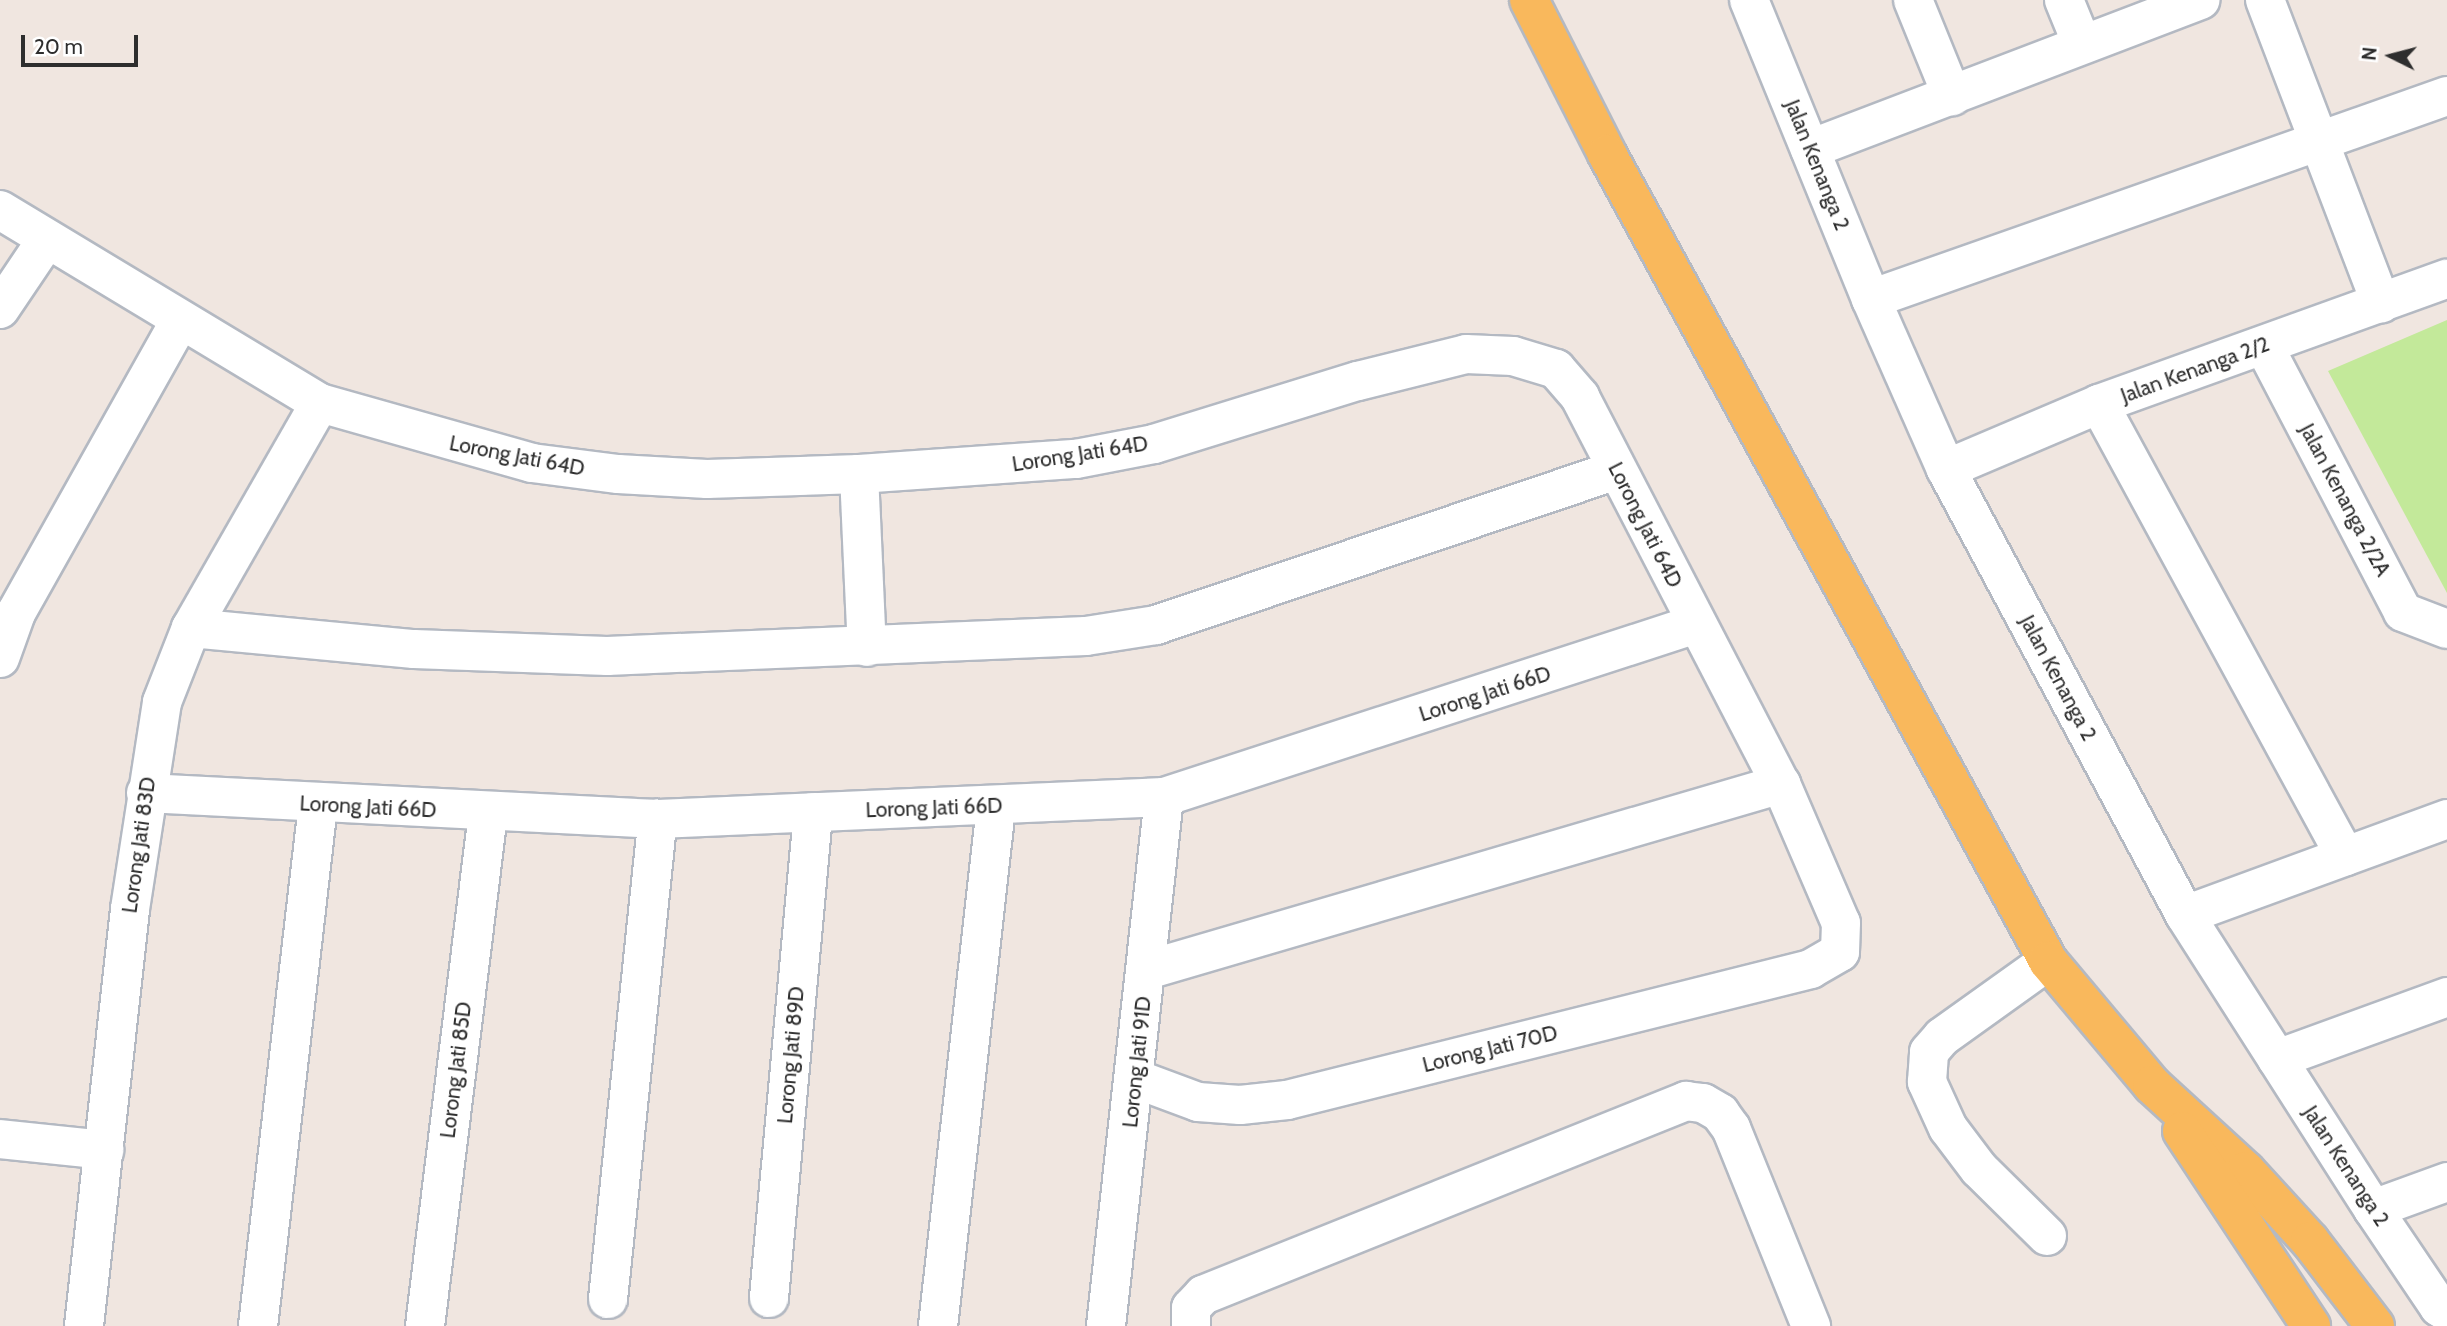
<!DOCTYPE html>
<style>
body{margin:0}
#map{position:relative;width:2447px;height:1326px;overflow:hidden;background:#f0e6e0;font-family:Cabin,sans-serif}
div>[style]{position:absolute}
.green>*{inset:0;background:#c3e99a}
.roads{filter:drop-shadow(2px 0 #b4b9c2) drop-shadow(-2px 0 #b4b9c2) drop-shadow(0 2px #b4b9c2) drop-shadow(0 -2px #b4b9c2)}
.minor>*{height:38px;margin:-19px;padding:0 19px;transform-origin:19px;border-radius:19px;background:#fff}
.major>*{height:38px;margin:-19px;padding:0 19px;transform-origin:19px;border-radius:19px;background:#f9b85c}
span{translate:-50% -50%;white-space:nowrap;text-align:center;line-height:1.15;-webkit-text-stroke:5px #fff;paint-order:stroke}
.street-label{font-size:21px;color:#2e2e2e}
.north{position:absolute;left:2356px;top:21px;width:70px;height:70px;-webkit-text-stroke:5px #fff;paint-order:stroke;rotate:276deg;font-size:19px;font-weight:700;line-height:28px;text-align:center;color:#2e2e2e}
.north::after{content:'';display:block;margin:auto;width:24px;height:32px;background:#2e2e2e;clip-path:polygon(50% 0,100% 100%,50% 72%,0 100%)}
.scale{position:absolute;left:21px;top:35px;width:117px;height:32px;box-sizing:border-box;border:4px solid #2e2e2e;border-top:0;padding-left:9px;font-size:21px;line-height:24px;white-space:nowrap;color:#2e2e2e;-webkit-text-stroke:5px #fff;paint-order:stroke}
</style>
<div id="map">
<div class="green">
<div style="clip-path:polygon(2447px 320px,2447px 593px,2328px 371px)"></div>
</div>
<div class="roads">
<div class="minor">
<div style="left:1749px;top:0;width:323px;rotate:67.8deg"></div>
<div style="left:1871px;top:299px;width:186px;rotate:66.2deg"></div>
<div style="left:1946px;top:469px;width:506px;rotate:61.81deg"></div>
<div style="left:2185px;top:915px;width:349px;rotate:57.4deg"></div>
<div style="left:2373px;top:1209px;width:118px;rotate:56deg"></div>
<div style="left:2439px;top:1307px;width:9px;rotate:32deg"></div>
<div style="left:1913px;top:0;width:104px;rotate:67.9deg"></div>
<div style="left:2064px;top:0;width:48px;rotate:67.8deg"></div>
<div style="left:2265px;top:0;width:325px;rotate:69.1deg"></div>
<div style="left:1810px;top:149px;width:418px;rotate:-20.9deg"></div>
<div style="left:0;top:210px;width:374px;rotate:31.1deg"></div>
<div style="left:320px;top:403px;width:220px;rotate:15.8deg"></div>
<div style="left:532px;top:463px;width:87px;rotate:7.3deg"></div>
<div style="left:618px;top:474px;width:89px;rotate:3.2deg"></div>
<div style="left:707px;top:479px;width:152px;rotate:-1.9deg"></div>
<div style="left:859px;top:474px;width:218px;rotate:-4deg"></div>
<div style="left:1076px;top:459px;width:79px;rotate:-10.9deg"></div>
<div style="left:1154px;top:444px;width:214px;rotate:-17.2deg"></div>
<div style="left:1358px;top:381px;width:111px;rotate:-14deg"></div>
<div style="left:1466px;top:354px;width:47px;rotate:2.4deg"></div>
<div style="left:1513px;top:356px;width:45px;rotate:16.8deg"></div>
<div style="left:1556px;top:369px;width:37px;rotate:49deg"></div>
<div style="left:1580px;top:397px;width:436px;rotate:62.6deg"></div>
<div style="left:1781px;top:784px;width:151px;rotate:66.7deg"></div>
<div style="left:1841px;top:923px;width:29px;rotate:92deg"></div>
<div style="left:1840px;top:952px;width:34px;rotate:150deg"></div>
<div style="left:1811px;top:969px;width:540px;rotate:165.96deg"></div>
<div style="left:1287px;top:1100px;width:47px;rotate:173.9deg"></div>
<div style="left:1240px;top:1105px;width:42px;rotate:-175.9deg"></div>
<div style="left:1198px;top:1102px;width:66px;rotate:-159.6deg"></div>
<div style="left:1871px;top:299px;width:611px;rotate:-19.41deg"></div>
<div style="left:0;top:309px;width:84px;rotate:-56.1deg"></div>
<div style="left:2264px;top:346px;width:300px;rotate:62.4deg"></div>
<div style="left:2403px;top:612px;width:47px;rotate:21.1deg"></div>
<div style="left:2099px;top:404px;width:515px;rotate:61.44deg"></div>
<div style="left:1946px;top:469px;width:166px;rotate:-23deg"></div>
<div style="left:2099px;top:404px;width:370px;rotate:-19.8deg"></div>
<div style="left:859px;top:474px;width:173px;rotate:87.4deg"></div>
<div style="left:191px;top:628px;width:224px;rotate:5.4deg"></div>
<div style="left:414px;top:649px;width:193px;rotate:2.1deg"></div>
<div style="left:607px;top:656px;width:479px;rotate:-2.4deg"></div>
<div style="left:1086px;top:636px;width:71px;rotate:-8.9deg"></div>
<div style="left:1156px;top:625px;width:486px;rotate:-18.6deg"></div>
<div style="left:0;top:658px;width:48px;rotate:-70.4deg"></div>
<div style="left:16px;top:613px;width:335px;rotate:-60.7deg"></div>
<div style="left:146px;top:793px;width:513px;rotate:2.91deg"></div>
<div style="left:658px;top:819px;width:506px;rotate:-2.49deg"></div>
<div style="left:1164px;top:797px;width:559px;rotate:-18.01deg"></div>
<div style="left:2185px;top:915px;width:279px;rotate:-20.1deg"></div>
<div style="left:1147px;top:970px;width:661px;rotate:-16.35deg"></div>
<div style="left:2277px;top:1059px;width:181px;rotate:-20deg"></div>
<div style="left:0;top:1139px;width:105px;rotate:6deg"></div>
<div style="left:2373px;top:1209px;width:79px;rotate:-20deg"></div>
<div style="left:2047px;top:1236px;width:95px;rotate:-135.4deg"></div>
<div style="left:1979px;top:1169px;width:51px;rotate:-127.1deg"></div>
<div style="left:1948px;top:1128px;width:51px;rotate:-114.5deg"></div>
<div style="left:1927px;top:1082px;width:30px;rotate:-86deg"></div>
<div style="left:1929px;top:1052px;width:20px;rotate:-49deg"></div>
<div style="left:1942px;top:1037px;width:130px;rotate:-35.6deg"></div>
<div style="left:769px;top:1298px;width:488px;rotate:-84.8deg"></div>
<div style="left:608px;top:1299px;width:483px;rotate:-84.1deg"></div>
<div style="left:84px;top:1326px;width:420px;rotate:-83.7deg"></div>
<div style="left:130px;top:909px;width:209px;rotate:-81.2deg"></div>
<div style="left:162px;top:702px;width:79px;rotate:-68.6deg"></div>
<div style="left:191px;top:628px;width:259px;rotate:-60.2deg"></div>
<div style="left:258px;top:1326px;width:524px;rotate:-83.43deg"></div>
<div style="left:425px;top:1326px;width:516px;rotate:-82.99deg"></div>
<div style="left:938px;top:1326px;width:522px;rotate:-83.62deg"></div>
<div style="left:1106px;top:1326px;width:532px;rotate:-83.74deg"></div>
<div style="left:1191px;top:1326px;width:18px;rotate:-90deg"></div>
<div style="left:1191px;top:1308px;width:18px;rotate:-47deg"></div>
<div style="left:1203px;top:1295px;width:521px;rotate:-21.88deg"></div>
<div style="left:1686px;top:1101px;width:17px;rotate:7deg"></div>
<div style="left:1703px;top:1103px;width:20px;rotate:30deg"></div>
<div style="left:1720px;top:1113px;width:19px;rotate:54deg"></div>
<div style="left:1731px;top:1128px;width:214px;rotate:68deg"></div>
</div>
<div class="major">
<div style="left:1529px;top:0;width:173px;rotate:63.1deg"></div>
<div style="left:1607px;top:154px;width:920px;rotate:61.34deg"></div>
<div style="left:2048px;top:961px;width:162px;rotate:50deg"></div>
<div style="left:2152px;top:1085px;width:127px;rotate:42.5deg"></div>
<div style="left:2246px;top:1171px;width:95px;rotate:47.6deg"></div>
<div style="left:2310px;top:1241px;width:107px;rotate:52.6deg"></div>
<div style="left:2182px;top:1131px;width:234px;rotate:56.5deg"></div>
</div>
</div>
<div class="street-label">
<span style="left:1817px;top:165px;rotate:68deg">Jalan Kenanga 2</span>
<span style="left:2195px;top:370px;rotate:-20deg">Jalan Kenanga 2/2</span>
<span style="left:1080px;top:454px;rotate:-9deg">Lorong Jati 64D</span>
<span style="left:517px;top:456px;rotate:11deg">Lorong Jati 64D</span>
<span style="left:2345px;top:500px;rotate:62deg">Jalan Kenanga 2/2A</span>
<span style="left:1645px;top:525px;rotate:63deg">Lorong Jati 64D</span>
<span style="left:2058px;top:678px;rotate:62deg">Jalan Kenanga 2</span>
<span style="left:1485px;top:694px;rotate:-18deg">Lorong Jati 66D</span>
<span style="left:368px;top:807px;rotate:3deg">Lorong Jati 66D</span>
<span style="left:934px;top:808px;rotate:-2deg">Lorong Jati 66D</span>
<span style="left:139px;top:845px;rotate:-82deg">Lorong Jati 83D</span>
<span style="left:1490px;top:1049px;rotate:-14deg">Lorong Jati 70D</span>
<span style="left:791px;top:1055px;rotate:-85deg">Lorong Jati 89D</span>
<span style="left:1137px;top:1062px;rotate:-84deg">Lorong Jati 91D</span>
<span style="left:456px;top:1070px;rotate:-83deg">Lorong Jati 85D</span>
<span style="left:2346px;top:1166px;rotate:57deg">Jalan Kenanga 2</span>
</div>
<div class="north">N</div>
<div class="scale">20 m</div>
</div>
